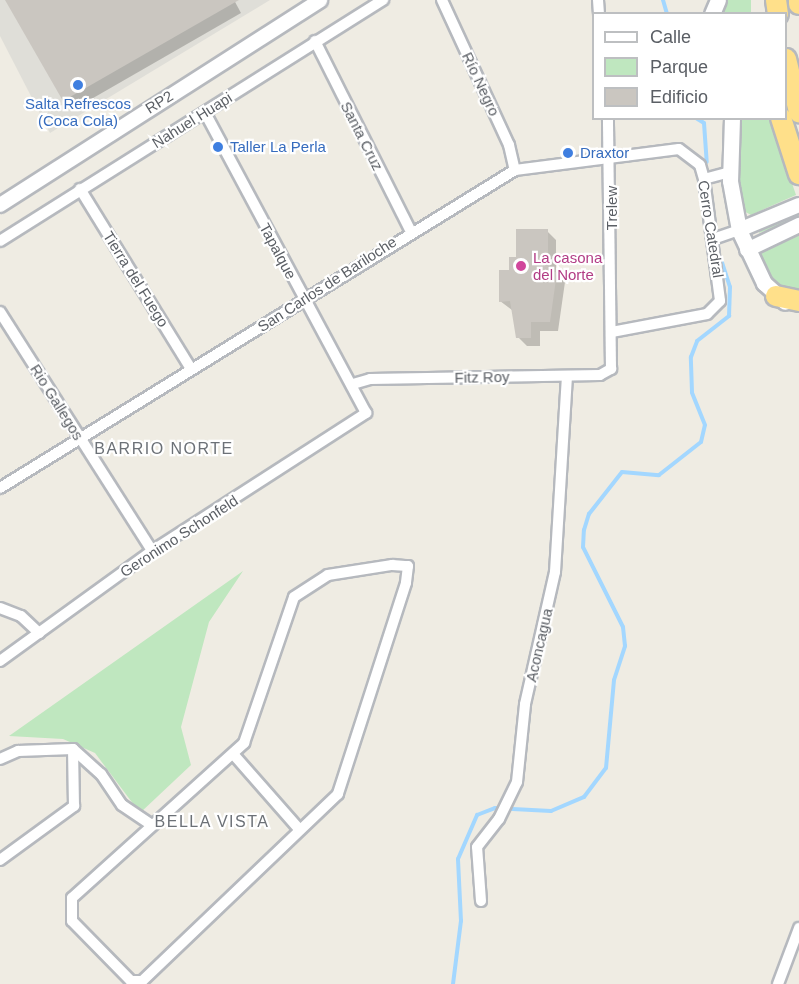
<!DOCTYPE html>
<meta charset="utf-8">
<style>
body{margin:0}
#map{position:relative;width:799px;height:984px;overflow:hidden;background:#efece3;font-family:Arial,sans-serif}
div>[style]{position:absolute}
.industrial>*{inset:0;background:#dfded8}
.green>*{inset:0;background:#bfe7bf}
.shadow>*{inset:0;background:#0003}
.stream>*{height:4px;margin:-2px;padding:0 2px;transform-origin:2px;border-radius:2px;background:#a3d7ff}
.building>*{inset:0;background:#cac6c0}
.roads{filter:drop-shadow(2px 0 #b6b9be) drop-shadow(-2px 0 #b6b9be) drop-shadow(0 2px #b6b9be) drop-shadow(0 -2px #b6b9be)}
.minor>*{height:10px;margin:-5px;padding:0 5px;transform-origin:5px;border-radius:5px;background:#fff}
.tertiary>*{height:14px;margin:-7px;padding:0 7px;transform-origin:7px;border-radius:7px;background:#fff}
.secondary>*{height:15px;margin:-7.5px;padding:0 7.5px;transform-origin:7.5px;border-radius:7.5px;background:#fff}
.motorway>*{height:20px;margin:-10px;padding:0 10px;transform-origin:10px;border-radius:10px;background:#ffe08a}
.dots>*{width:16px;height:16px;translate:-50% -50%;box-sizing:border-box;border:3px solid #fff;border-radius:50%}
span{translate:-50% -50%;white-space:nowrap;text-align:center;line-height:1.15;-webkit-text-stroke:4.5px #fff;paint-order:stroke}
.street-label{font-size:15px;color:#5b5f65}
.shop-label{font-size:15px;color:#366cbe}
.left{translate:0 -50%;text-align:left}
.hotel-label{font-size:15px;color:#b23c85}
.neighbourhood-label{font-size:16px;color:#6c7177;letter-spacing:1.5px}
.legend{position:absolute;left:592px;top:12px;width:195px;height:108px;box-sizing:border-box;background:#fff;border:2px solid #bdbfc1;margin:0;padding:8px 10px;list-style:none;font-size:18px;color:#5b5f65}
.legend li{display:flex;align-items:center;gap:12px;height:30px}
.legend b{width:30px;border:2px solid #bdbfc1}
</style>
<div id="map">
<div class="industrial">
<div style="clip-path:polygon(0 0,270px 0,50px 133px,0 36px)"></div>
</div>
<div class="green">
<div style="clip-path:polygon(726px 0,751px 0,751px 13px,720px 14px)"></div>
<div style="clip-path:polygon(739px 119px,770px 119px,796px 195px,751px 215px,742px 210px,737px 190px)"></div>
<div style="clip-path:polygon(799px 210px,799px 219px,759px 233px,761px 227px)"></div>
<div style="clip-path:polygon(799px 231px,799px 297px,788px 295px,769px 279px,759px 251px)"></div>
<div style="clip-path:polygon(243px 571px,209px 622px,181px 727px,191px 765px,140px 813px,95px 753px,63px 739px,9px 736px)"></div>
</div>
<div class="shadow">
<div style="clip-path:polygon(7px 0,234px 0,241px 13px,74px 109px)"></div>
<div style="clip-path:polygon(547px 231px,556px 240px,556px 274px,565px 282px,558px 331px,540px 331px,540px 346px,527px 346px,518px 337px,512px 310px,500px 301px,518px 258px)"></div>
</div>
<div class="stream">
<div style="left:663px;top:0;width:15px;rotate:74deg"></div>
<div style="left:696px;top:118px;width:9px;rotate:32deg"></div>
<div style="left:704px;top:123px;width:39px;rotate:86deg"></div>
<div style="left:453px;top:984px;width:64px;rotate:-82.8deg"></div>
<div style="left:461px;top:921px;width:62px;rotate:-92.8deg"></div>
<div style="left:458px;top:859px;width:48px;rotate:-66.6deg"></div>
<div style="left:477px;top:815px;width:19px;rotate:-21deg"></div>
<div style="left:495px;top:808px;width:56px;rotate:3.1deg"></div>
<div style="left:551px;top:811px;width:36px;rotate:-23deg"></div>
<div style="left:584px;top:797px;width:36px;rotate:-53deg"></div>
<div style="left:606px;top:768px;width:88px;rotate:-84.8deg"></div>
<div style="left:614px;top:680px;width:36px;rotate:-72deg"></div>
<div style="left:625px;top:646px;width:19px;rotate:-96deg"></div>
<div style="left:623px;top:627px;width:89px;rotate:-116.6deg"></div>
<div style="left:583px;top:547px;width:17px;rotate:-87deg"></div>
<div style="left:584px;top:530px;width:17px;rotate:-73deg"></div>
<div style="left:589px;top:514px;width:53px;rotate:-51.8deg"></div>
<div style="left:622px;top:472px;width:37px;rotate:5deg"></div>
<div style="left:659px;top:475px;width:53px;rotate:-38.2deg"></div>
<div style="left:701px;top:442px;width:17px;rotate:-77deg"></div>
<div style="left:705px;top:425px;width:35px;rotate:-112deg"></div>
<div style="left:692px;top:392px;width:35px;rotate:-92deg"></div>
<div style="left:691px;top:357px;width:17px;rotate:-69deg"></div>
<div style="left:697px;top:341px;width:41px;rotate:-38deg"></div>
<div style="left:729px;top:316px;width:29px;rotate:-88deg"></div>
<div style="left:730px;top:287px;width:26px;rotate:-108deg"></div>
</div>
<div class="building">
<div style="clip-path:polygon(5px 0,239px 0,63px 101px)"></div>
<div style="clip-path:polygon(516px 229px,548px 229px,548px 272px,557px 272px,550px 322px,531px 322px,531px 338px,516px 338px,510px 301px,499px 302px,499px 270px,509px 270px,509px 257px,516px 257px)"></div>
</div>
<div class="roads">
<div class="minor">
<div style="left:442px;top:0;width:160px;rotate:65.2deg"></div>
<div style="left:509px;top:145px;width:26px;rotate:77deg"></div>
<div style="left:598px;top:0;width:14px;rotate:86deg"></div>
<div style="left:315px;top:41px;width:212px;rotate:63.3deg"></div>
<div style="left:704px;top:179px;width:27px;rotate:-15deg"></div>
<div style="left:80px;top:189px;width:211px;rotate:58.3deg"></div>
<div style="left:713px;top:239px;width:28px;rotate:-19deg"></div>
<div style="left:0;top:241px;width:453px;rotate:-32.2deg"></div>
<div style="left:0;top:312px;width:283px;rotate:57.5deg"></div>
<div style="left:353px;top:384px;width:18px;rotate:-16deg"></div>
<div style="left:370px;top:379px;width:230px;rotate:-1deg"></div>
<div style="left:600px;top:375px;width:13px;rotate:-29deg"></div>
<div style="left:611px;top:369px;width:251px;rotate:-90.7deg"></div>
<div style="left:0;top:488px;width:605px;rotate:-31.69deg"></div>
<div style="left:515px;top:170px;width:165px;rotate:-7.3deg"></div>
<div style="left:679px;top:149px;width:26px;rotate:37deg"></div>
<div style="left:700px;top:165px;width:15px;rotate:74deg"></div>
<div style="left:704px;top:179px;width:123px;rotate:82.5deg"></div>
<div style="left:720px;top:301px;width:18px;rotate:135deg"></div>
<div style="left:707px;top:314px;width:97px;rotate:169.3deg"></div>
<div style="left:392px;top:565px;width:16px;rotate:4deg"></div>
<div style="left:408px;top:566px;width:17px;rotate:97deg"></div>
<div style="left:406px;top:583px;width:222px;rotate:107.9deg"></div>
<div style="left:338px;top:794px;width:271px;rotate:136.3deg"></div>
<div style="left:142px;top:981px;width:11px;rotate:180deg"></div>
<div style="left:131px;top:981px;width:84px;rotate:-134.5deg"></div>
<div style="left:72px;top:921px;width:23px;rotate:-90deg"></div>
<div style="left:72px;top:898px;width:232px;rotate:-42deg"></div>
<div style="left:244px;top:743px;width:154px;rotate:-71.1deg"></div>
<div style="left:294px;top:597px;width:40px;rotate:-32.9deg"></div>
<div style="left:328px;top:575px;width:65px;rotate:-8.9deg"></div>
<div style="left:0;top:608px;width:22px;rotate:21deg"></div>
<div style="left:21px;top:616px;width:25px;rotate:43deg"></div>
<div style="left:0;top:661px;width:188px;rotate:-35.9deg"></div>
<div style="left:152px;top:551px;width:255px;rotate:-32.8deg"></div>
<div style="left:366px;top:413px;width:340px;rotate:-118.2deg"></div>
<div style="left:234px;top:755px;width:98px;rotate:48.7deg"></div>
<div style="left:0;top:759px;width:20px;rotate:-24deg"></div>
<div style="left:18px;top:751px;width:55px;rotate:-2.1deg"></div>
<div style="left:73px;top:749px;width:38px;rotate:42deg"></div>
<div style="left:101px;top:774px;width:37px;rotate:56deg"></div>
<div style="left:122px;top:805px;width:34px;rotate:34deg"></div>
<div style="left:0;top:860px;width:92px;rotate:-36.1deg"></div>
<div style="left:74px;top:806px;width:57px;rotate:-91deg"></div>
<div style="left:481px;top:901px;width:54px;rotate:-94.2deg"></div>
<div style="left:477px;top:847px;width:36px;rotate:-52deg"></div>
<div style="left:499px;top:819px;width:41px;rotate:-64.1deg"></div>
<div style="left:517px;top:782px;width:78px;rotate:-84.1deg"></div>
<div style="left:525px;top:704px;width:135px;rotate:-77.2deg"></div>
<div style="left:555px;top:572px;width:196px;rotate:-86.5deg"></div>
<div style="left:778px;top:984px;width:60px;rotate:-69.4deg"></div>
</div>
<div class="tertiary">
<div style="left:0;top:205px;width:380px;rotate:-32.6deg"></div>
<div style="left:739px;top:230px;width:65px;rotate:-22.6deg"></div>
<div style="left:747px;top:250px;width:58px;rotate:-25.7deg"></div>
</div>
<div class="secondary">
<div style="left:712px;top:14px;width:15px;rotate:-67deg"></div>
<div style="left:732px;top:118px;width:63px;rotate:91.8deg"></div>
<div style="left:730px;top:181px;width:50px;rotate:79.6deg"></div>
<div style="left:739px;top:230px;width:59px;rotate:64.7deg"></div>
<div style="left:764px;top:283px;width:28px;rotate:42deg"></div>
</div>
<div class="motorway">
<div style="left:776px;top:0;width:14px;rotate:82deg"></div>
<div style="left:799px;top:0;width:4px;rotate:90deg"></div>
<div style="left:786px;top:59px;width:55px;rotate:76.2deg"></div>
<div style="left:781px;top:118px;width:59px;rotate:72.2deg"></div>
<div style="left:776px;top:296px;width:24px;rotate:12deg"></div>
</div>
</div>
<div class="dots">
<div style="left:78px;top:85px;background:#3f7fe0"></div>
<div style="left:218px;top:147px;background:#3f7fe0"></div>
<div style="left:568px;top:153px;background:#3f7fe0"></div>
<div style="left:521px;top:266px;background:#d1479c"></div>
</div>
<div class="street-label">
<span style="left:481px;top:84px;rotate:65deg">Río Negro</span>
<span style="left:159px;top:102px;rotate:-32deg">RP2</span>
<span style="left:192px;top:120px;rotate:-32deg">Nahuel Huapi</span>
<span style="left:362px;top:136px;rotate:63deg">Santa Cruz</span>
<span style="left:612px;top:208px;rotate:-90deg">Trelew</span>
<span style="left:711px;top:229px;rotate:81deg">Cerro Catedral</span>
<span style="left:278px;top:251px;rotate:62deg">Tapalque</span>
<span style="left:136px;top:279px;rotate:58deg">Tierra del Fuego</span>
<span style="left:327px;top:284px;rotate:-33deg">San Carlos de Bariloche</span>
<span style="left:482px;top:377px;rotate:-1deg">Fitz Roy</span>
<span style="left:57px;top:402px;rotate:58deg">Rio Gallegos</span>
<span style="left:179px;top:536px;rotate:-33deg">Geronimo Schonfeld</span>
<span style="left:539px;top:645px;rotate:-77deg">Aconcagua</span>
</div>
<div class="shop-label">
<span style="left:78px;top:112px">Salta Refrescos<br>(Coca Cola)</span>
<span class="left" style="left:230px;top:147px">Taller La Perla</span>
<span class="left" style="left:580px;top:153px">Draxtor</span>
</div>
<div class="hotel-label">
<span class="left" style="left:533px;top:266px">La casona<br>del Norte</span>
</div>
<div class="neighbourhood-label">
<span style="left:164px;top:449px">BARRIO NORTE</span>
<span style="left:212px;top:822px">BELLA VISTA</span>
</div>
<ul class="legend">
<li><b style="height:8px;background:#fff"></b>Calle</li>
<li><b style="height:16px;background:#bfe7bf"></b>Parque</li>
<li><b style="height:16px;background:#cac6c0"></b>Edificio</li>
</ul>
</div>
